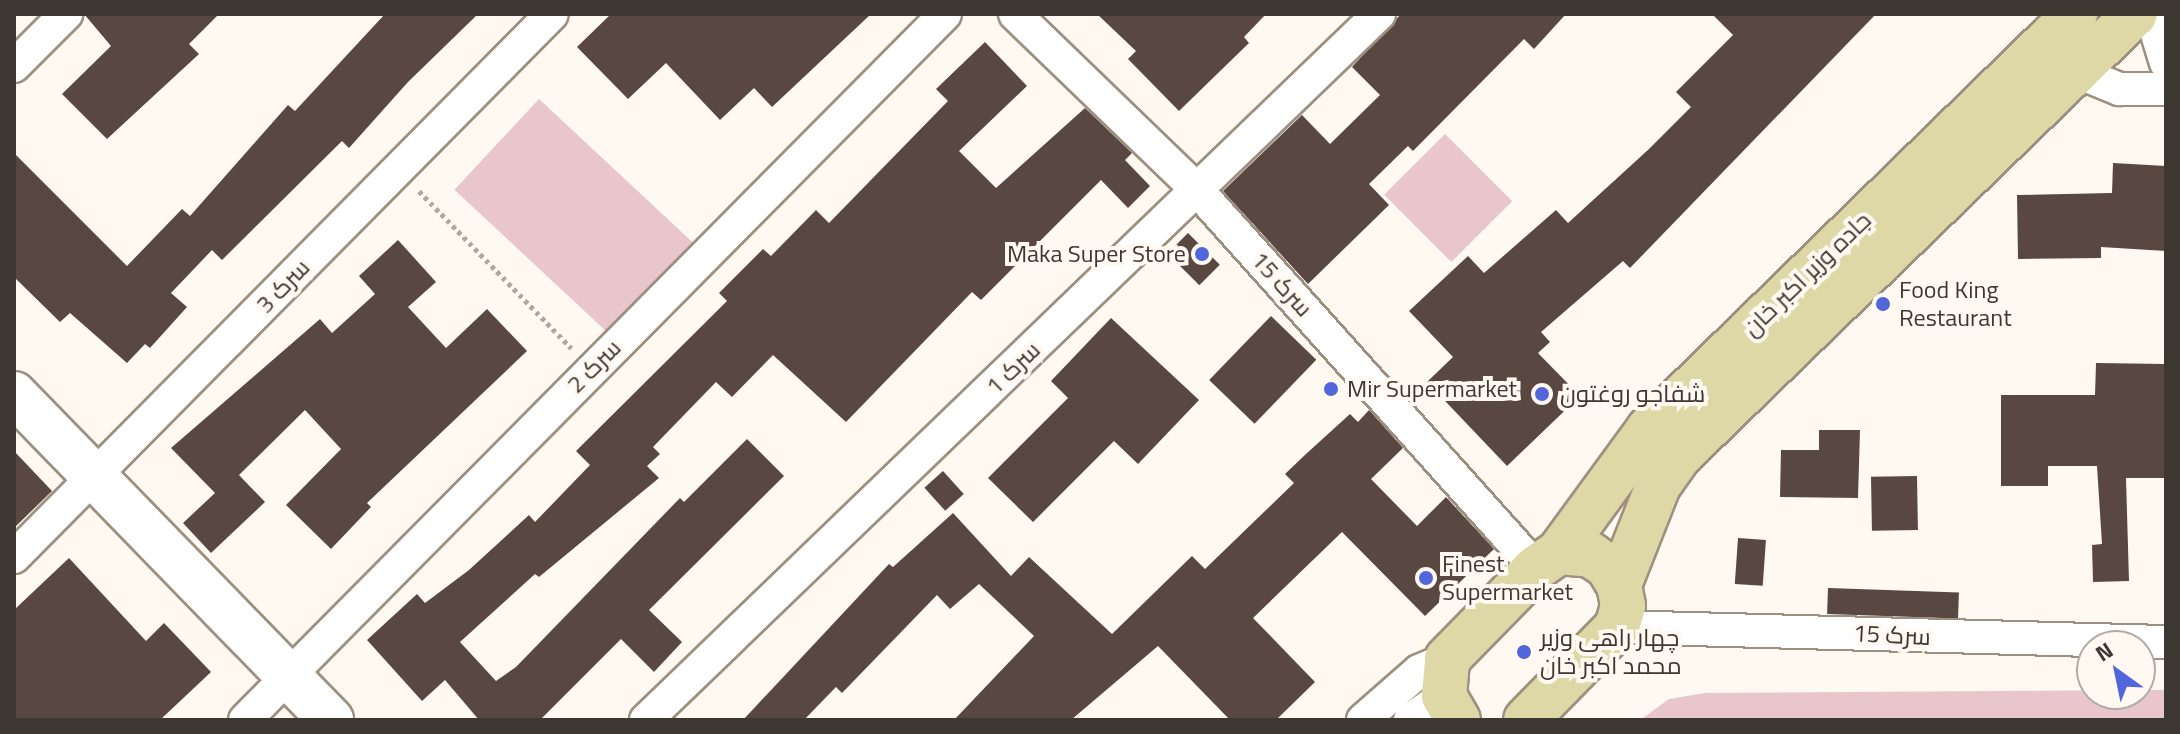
<!DOCTYPE html>
<meta charset="utf-8">
<style>
body{margin:0}
#map{position:relative;width:2180px;height:734px;overflow:hidden;background:#fff9f2;font-family:"Titillium Web",Cairo,sans-serif}
div>[style]{position:absolute}
.green>*{inset:0;background:#e8c6cc;transform-origin:0 0}
.building>*{inset:0;background:#594741;transform-origin:0 0}
.path>*{height:5px;margin-top:-2.5px;transform-origin:0;background:repeating-linear-gradient(90deg,#aea8a1 0 4px,transparent 0 8px)}
.roads{filter:drop-shadow(2px 0 #9d9081) drop-shadow(-2px 0 #9d9081) drop-shadow(0 2px #9d9081) drop-shadow(0 -2px #9d9081)}
.street>*{height:32px;margin:-16px;padding:0 16px;transform-origin:16px;border-radius:16px;background:#fff}
.secondary>*{height:44px;margin:-22px;padding:0 22px;transform-origin:22px;border-radius:22px;background:#fff}
.primary>*{height:44px;margin:-22px;padding:0 22px;transform-origin:22px;border-radius:22px;background:#ded8a7}
.dots>*{width:22px;height:22px;translate:-50% -50%;box-sizing:border-box;border:4px solid #fff9f2;border-radius:50%}
span{translate:-50% -50%;white-space:nowrap;text-align:center;line-height:1.15;-webkit-text-stroke:8px #fff9f2;paint-order:stroke}
.poi-label{font-size:24px;color:#3c3731}
.right{translate:-100% -50%;text-align:right}
.left{translate:0 -50%;text-align:left}
.street-label{font-size:24px;color:#3c3731}
.frame{position:absolute;inset:0;border:16px solid #3c3731;pointer-events:none}
.north{position:absolute;left:2076px;top:630px;width:80px;height:80px;box-sizing:border-box;background:#fff9f2;border:2px solid #b1aba5;border-radius:50%;rotate:327deg;font-size:22px;font-weight:700;line-height:32px;text-align:center;color:#3c3731}
.north::after{content:'';display:block;margin:auto;width:28px;height:36px;background:#5266dc;clip-path:polygon(50% 0,100% 100%,50% 72%,0 100%)}
</style>
<div id="map">
<div class="green">
<div style="left:539px;top:99px;width:217px;height:124px;rotate:43deg"></div>
<div style="left:1445px;top:134px;width:95px;height:86px;rotate:45deg"></div>
<div style="clip-path:polygon(2140px 690px,2166px 690px,2166px 720px,1640px 720px,1669px 699px,1705px 693px)"></div>
</div>
<div class="building">
<div style="clip-path:polygon(84px 14px,219px 14px,189px 44px,199px 54px,107px 139px,62px 94px,111px 46px)"></div>
<div style="clip-path:polygon(385px 14px,478px 14px,408px 82px,349px 148px,342px 141px,222px 260px,212px 250px,171px 293px,187px 307px,150px 348px,145px 344px,127px 363px,70px 313px,60px 322px,14px 277px,14px 153px,127px 266px,182px 209px,190px 216px,288px 105px,295px 111px)"></div>
<div style="clip-path:polygon(611px 14px,871px 14px,772px 107px,754px 88px,720px 120px,666px 63px,628px 99px,577px 47px)"></div>
<div style="clip-path:polygon(1097px 14px,1266px 14px,1244px 37px,1249px 43px,1179px 111px,1128px 59px,1136px 51px)"></div>
<div style="clip-path:polygon(1401px 14px,1566px 14px,1534px 49px,1524px 39px,1413px 151px,1408px 146px,1369px 184px,1389px 205px,1308px 284px,1223px 191px,1302px 115px,1330px 144px,1380px 95px,1352px 67px)"></div>
<div style="clip-path:polygon(1712px 14px,1876px 14px,1630px 268px,1623px 261px,1541px 332px,1550px 342px,1538px 353px,1580px 396px,1507px 466px,1427px 382px,1453px 357px,1409px 311px,1468px 256px,1484px 273px,1556px 210px,1568px 223px,1649px 149px,1691px 107px,1676px 92px,1733px 35px)"></div>
<div style="clip-path:polygon(985px 42px,1027px 86px,959px 151px,996px 188px,1085px 108px,1132px 153px,1125px 160px,1150px 186px,1128px 208px,1101px 180px,981px 300px,972px 292px,846px 422px,773px 355px,732px 397px,716px 382px,653px 447px,660px 454px,647px 466px,659px 478px,539px 577px,535px 574px,460px 642px,496px 681px,516px 667px,680px 498px,684px 502px,747px 439px,784px 476px,649px 610px,682px 642px,654px 672px,621px 639px,540px 720px,479px 720px,445px 680px,422px 701px,367px 640px,417px 594px,425px 603px,469px 570px,529px 515px,535px 522px,590px 465px,576px 451px,727px 301px,719px 293px,763px 249px,771px 256px,816px 210px,829px 223px,948px 101px,936px 89px)"></div>
<div style="clip-path:polygon(2113px 163px,2166px 166px,2166px 251px,2101px 247px,2101px 258px,2018px 259px,2017px 195px,2112px 193px)"></div>
<div style="left:1188px;top:233px;width:45px;height:29px;rotate:45deg"></div>
<div style="clip-path:polygon(398px 240px,436px 282px,408px 307px,446px 348px,487px 309px,527px 351px,367px 503px,371px 507px,331px 549px,286px 505px,341px 449px,305px 410px,239px 475px,265px 502px,211px 553px,183px 523px,215px 493px,171px 448px,320px 319px,332px 333px,375px 294px,359px 276px)"></div>
<div style="left:1271px;top:316px;width:63px;height:89px;rotate:44deg"></div>
<div style="clip-path:polygon(1111px 318px,1199px 400px,1138px 464px,1114px 441px,1033px 522px,988px 478px,1068px 398px,1051px 381px)"></div>
<div style="clip-path:polygon(2096px 363px,2166px 364px,2166px 478px,2126px 478px,2129px 581px,2093px 582px,2092px 545px,2102px 544px,2097px 466px,2048px 466px,2048px 486px,2001px 486px,2001px 395px,2095px 395px)"></div>
<div style="clip-path:polygon(1369px 410px,1403px 448px,1371px 479px,1417px 526px,1446px 497px,1494px 549px,1425px 616px,1342px 532px,1253px 618px,1315px 682px,1276px 720px,1230px 720px,1158px 646px,1071px 720px,954px 720px,1034px 636px,979px 584px,950px 609px,937px 595px,842px 693px,836px 687px,804px 720px,743px 720px,889px 564px,893px 567px,953px 513px,1011px 576px,1029px 557px,1112px 634px,1192px 556px,1205px 569px,1294px 483px,1285px 474px,1306px 454px,1350px 414px,1358px 422px)"></div>
<div style="clip-path:polygon(1819px 430px,1860px 430px,1858px 498px,1780px 497px,1781px 450px,1819px 450px)"></div>
<div style="clip-path:polygon(14px 451px,52px 491px,14px 528px)"></div>
<div style="left:943px;top:471px;width:31px;height:25px;rotate:48deg"></div>
<div style="left:1917px;top:476px;width:54px;height:46px;rotate:89deg"></div>
<div style="left:1738px;top:538px;width:28px;height:46px;rotate:4deg"></div>
<div style="clip-path:polygon(69px 558px,146px 641px,164px 623px,211px 672px,160px 720px,14px 720px,14px 610px)"></div>
<div style="left:1828px;top:588px;width:131px;height:26px;rotate:2deg"></div>
</div>
<div class="path">
<div style="left:419px;top:191px;width:219px;rotate:45.9deg"></div>
</div>
<div class="roads">
<div class="street">
<div style="left:1015px;top:14px;width:255px;rotate:44deg"></div>
<div style="left:1198px;top:191px;width:506px;rotate:48.12deg"></div>
<div style="left:2151px;top:14px;width:51px;rotate:73deg"></div>
<div style="left:14px;top:66px;width:74px;rotate:-45deg"></div>
<div style="left:2075px;top:71px;width:48px;rotate:22.2deg"></div>
<div style="left:2119px;top:89px;width:47px"></div>
<div style="left:14px;top:557px;width:764px;rotate:-45.27deg"></div>
<div style="left:1617px;top:627px;width:549px;rotate:1.57deg"></div>
<div style="left:245px;top:720px;width:994px;rotate:-45.24deg"></div>
<div style="left:646px;top:720px;width:1018px;rotate:-43.93deg"></div>
<div style="left:1363px;top:720px;width:74px;rotate:-41.2deg"></div>
<div style="left:1419px;top:671px;width:30px;rotate:-23deg"></div>
<div style="left:1410px;top:720px;width:42px;rotate:-35.2deg"></div>
</div>
<div class="secondary">
<div style="left:14px;top:394px;width:455px;rotate:45.8deg"></div>
</div>
<div class="primary">
<div style="left:1559px;top:552px;width:152px;rotate:-53.8deg"></div>
<div style="left:1649px;top:429px;width:595px;rotate:-44.25deg"></div>
<div style="left:1619px;top:585px;width:106px;rotate:-68.5deg"></div>
<div style="left:1658px;top:486px;width:35px;rotate:-55deg"></div>
<div style="left:1678px;top:457px;width:636px;rotate:-44.11deg"></div>
<div style="left:1458px;top:720px;width:28px;rotate:-120deg"></div>
<div style="left:1444px;top:696px;width:37px;rotate:-85deg"></div>
<div style="left:1447px;top:659px;width:127px;rotate:-45.6deg"></div>
<div style="left:1536px;top:568px;width:28px;rotate:-35deg"></div>
<div style="left:1559px;top:552px;width:32px;rotate:5deg"></div>
<div style="left:1591px;top:555px;width:21px;rotate:35deg"></div>
<div style="left:1608px;top:567px;width:21px;rotate:59deg"></div>
<div style="left:1619px;top:585px;width:21px;rotate:79deg"></div>
<div style="left:1623px;top:606px;width:22px;rotate:106deg"></div>
<div style="left:1617px;top:627px;width:130px;rotate:134.4deg"></div>
</div>
</div>
<div class="dots">
<div style="left:1202px;top:254px;background:#5266dc"></div>
<div style="left:1883px;top:304px;background:#5266dc"></div>
<div style="left:1331px;top:389px;background:#5266dc"></div>
<div style="left:1542px;top:394px;background:#5266dc"></div>
<div style="left:1426px;top:578px;background:#5266dc"></div>
<div style="left:1524px;top:652px;background:#5266dc"></div>
</div>
<div class="poi-label">
<span class="right" style="left:1186px;top:254px">Maka Super Store</span>
<span class="left" style="left:1899px;top:304px">Food King<br>Restaurant</span>
<span class="left" style="left:1347px;top:389px">Mir Supermarket</span>
<span class="left" style="left:1560px;top:394px">شفاجو روغتون</span>
<span class="left" style="left:1442px;top:578px">Finest<br>Supermarket</span>
<span class="left" style="left:1540px;top:652px">چهار راهی وزیر<br>محمد اکبر خان</span>
</div>
<div class="street-label">
<span style="left:1807px;top:274px;rotate:-44deg">جاده وزیر اکبر خان</span>
<span style="left:1282px;top:284px;rotate:48deg">سرک 15</span>
<span style="left:283px;top:286px;rotate:-46deg">سرک 3</span>
<span style="left:594px;top:366px;rotate:-45deg">سرک 2</span>
<span style="left:1013px;top:368px;rotate:-44deg">سرک 1</span>
<span style="left:1892px;top:635px;rotate:3deg">سرک 15</span>
</div>
<div class="frame"></div>
<div class="north">N</div>
</div>
